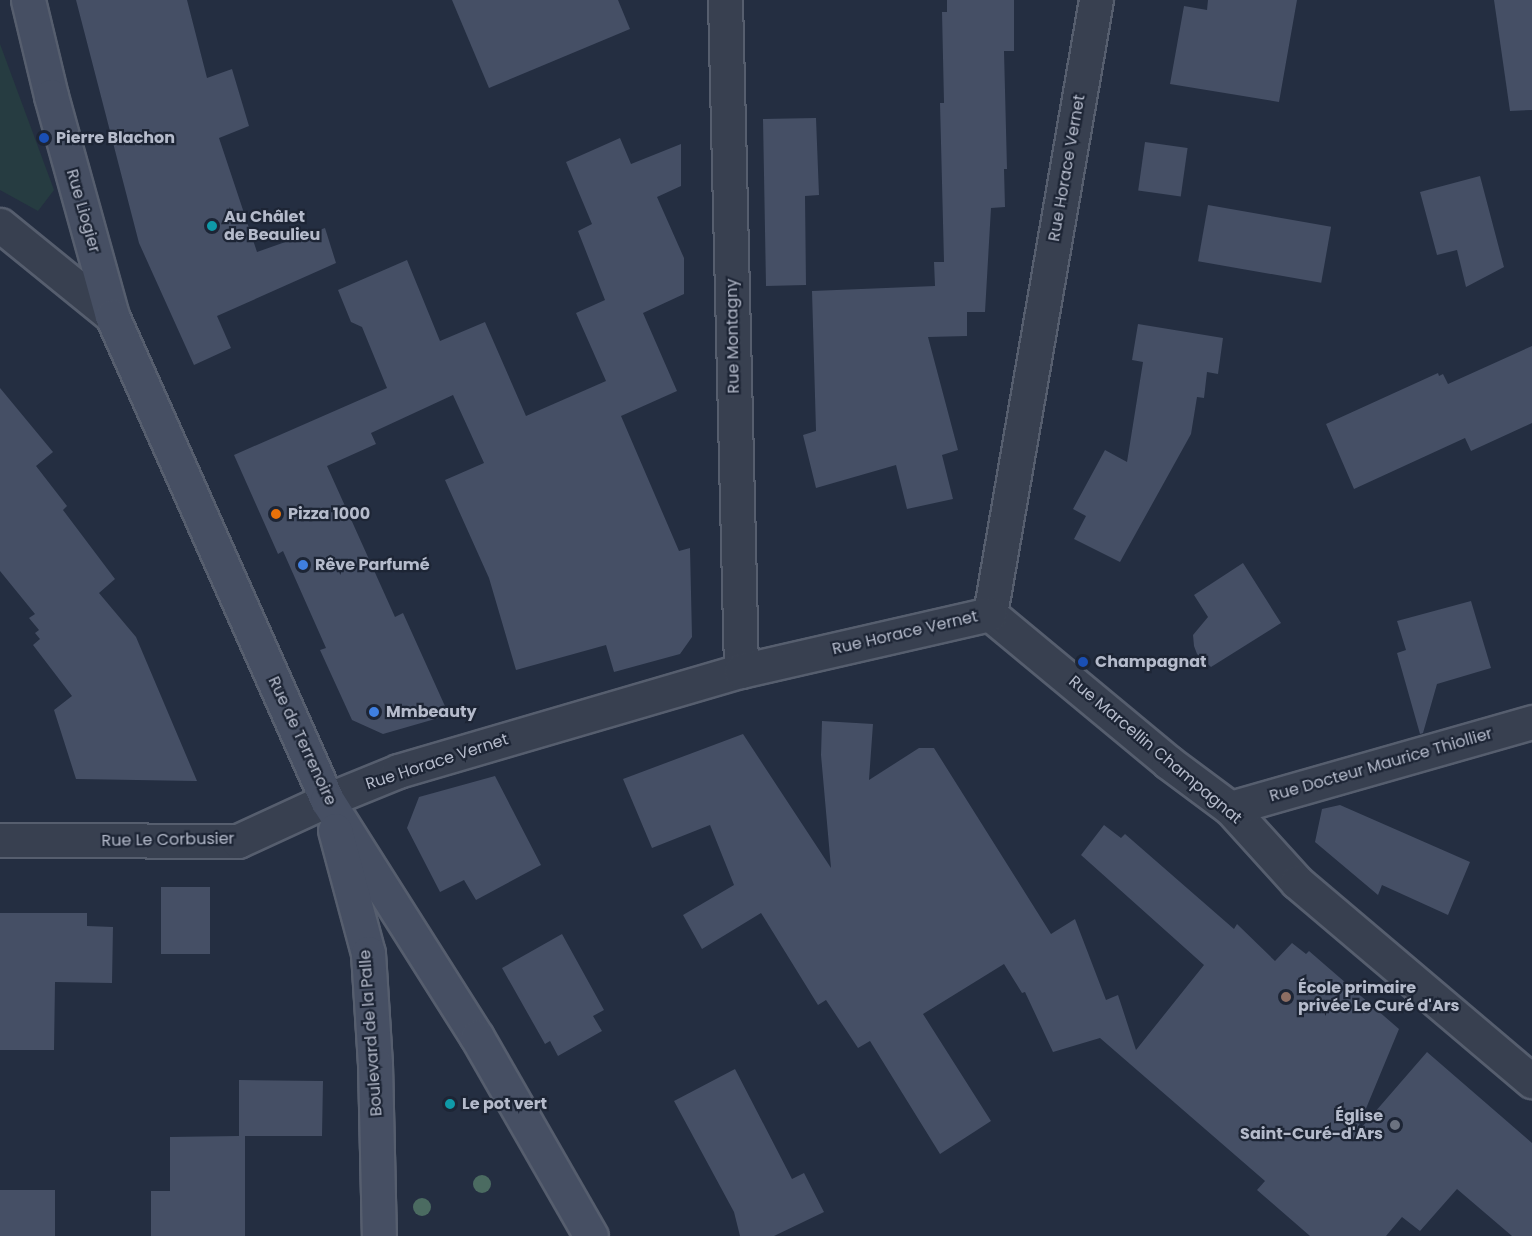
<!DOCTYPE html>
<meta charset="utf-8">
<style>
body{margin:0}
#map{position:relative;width:1532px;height:1236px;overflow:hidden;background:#242e41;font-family:Poppins,sans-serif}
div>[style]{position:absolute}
.green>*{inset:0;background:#263c41}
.building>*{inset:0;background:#454f65;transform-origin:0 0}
.roads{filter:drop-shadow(2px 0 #565e6e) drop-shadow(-2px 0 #565e6e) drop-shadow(0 2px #565e6e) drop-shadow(0 -2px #565e6e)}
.street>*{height:33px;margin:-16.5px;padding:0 16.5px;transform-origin:16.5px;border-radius:16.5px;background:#384050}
.secondary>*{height:33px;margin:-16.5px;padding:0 16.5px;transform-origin:16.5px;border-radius:16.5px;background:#464f63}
.trees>*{width:18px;height:18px;margin:-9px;border-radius:50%;background:#4b6b61}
.dots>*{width:16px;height:16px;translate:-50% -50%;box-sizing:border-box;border:3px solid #1d2535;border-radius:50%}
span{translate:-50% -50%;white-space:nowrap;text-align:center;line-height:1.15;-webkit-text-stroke:4.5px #1d2535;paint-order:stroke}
.poi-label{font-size:16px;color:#b5bbcb;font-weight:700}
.left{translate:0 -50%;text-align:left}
.right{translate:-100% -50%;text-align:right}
.street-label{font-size:16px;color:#b5bbcb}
</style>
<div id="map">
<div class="green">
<div style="clip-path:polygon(0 44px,54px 190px,38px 211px,0 190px)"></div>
</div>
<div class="building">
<div style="clip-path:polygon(76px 0,187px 0,207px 78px,232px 69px,249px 126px,219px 138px,257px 252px,325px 228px,336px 263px,217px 316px,231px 348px,194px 365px,139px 243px)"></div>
<div style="clip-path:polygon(452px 0,618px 0,630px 29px,489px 88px)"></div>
<div style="clip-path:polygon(947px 0,1014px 0,1014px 51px,1004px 51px,1007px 169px,1004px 169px,1005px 207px,991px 208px,985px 312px,967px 312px,967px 336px,928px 337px,958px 450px,942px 455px,953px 499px,907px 509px,896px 465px,816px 488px,803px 435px,816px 431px,812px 291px,935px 286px,934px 262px,944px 262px,940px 103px,944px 103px,942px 12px,947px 12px)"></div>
<div style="clip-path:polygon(1208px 0,1297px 0,1279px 102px,1170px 84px,1184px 6px,1207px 10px)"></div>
<div style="clip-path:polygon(1494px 0,1532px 0,1532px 110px,1510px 111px)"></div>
<div style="clip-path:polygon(816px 118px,819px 195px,805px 196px,806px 285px,766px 286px,763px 119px)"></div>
<div style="clip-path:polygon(620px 138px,631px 164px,681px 144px,681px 186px,657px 197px,684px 258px,684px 294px,643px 313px,677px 391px,621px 416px,679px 551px,690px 548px,692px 637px,680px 654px,614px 672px,606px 645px,516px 670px,489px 578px,445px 480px,484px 463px,453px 395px,371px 433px,376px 444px,327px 466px,395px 617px,403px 613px,449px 715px,383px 734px,352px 720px,320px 650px,326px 648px,283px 551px,278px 554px,234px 455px,387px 388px,362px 327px,351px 322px,338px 290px,407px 260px,440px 341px,485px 322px,526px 416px,606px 381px,576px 313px,605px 300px,578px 231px,592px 224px,566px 162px)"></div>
<div style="left:1145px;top:142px;width:43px;height:49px;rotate:8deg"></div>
<div style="clip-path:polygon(1480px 176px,1504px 267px,1466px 287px,1457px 250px,1437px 255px,1420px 192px)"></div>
<div style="left:1208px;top:205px;width:125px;height:57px;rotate:10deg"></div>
<div style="clip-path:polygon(1138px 324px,1223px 338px,1218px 374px,1207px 372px,1204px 398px,1197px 397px,1191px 434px,1120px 562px,1074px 539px,1086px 516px,1073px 509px,1105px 450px,1127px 462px,1143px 362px,1132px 360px)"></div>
<div style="clip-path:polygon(1532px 346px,1532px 423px,1471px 451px,1465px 438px,1354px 489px,1326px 424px,1438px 373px,1439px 376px,1443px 374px,1448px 384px)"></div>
<div style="clip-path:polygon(0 388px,53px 452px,36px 466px,67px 506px,63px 510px,115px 579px,99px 593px,136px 637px,197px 781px,76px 779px,54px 710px,72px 696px,33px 645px,40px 639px,35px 633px,39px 630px,29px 618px,35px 614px,0 571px)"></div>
<div style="clip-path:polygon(1243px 563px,1281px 623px,1211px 667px,1197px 654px,1194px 646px,1193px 635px,1208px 617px,1194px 595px)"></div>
<div style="clip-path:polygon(1471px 601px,1491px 668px,1437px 684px,1423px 733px,1420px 734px,1397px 653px,1406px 650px,1397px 621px)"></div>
<div style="clip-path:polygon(822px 721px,873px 724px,869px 780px,919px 748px,934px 748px,1051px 934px,1075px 919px,1106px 1000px,1118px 995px,1136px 1050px,1204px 965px,1081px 855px,1104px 825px,1121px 838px,1125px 834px,1234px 929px,1237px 924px,1275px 961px,1292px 943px,1306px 954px,1309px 951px,1399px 1029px,1355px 1135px,1427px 1052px,1532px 1143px,1532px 1236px,1512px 1236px,1457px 1189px,1420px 1231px,1402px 1217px,1386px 1236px,1310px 1236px,1257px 1190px,1265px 1181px,1100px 1038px,1053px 1052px,1025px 992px,1022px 993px,1004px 964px,923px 1014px,991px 1121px,940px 1154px,870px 1041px,858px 1048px,826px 1000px,818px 1005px,761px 913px,702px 949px,683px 915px,734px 885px,710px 825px,652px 848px,623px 779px,743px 734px,831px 868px,821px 755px)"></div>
<div style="clip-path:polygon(495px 776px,541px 865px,476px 900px,464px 880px,440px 892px,407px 828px,419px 797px)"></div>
<div style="clip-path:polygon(1340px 805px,1470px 862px,1448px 915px,1382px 885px,1378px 895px,1315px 842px,1322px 809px)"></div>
<div style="left:161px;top:887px;width:49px;height:67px"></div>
<div style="clip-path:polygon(0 913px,87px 913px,87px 926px,113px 927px,112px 983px,55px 982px,54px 1050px,0 1050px)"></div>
<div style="clip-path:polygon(562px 934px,604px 1010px,593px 1016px,602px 1031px,558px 1056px,550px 1041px,545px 1044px,502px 968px)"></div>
<div style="clip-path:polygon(735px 1069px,792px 1179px,804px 1173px,824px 1212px,774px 1236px,740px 1236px,734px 1212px,674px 1101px)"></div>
<div style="clip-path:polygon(239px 1080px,323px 1081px,322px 1136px,245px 1136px,245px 1236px,151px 1236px,151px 1191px,170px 1191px,170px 1137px,239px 1136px)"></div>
<div style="left:0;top:1190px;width:55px;height:46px"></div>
</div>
<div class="roads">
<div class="street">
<div style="left:725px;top:0;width:671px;rotate:88.63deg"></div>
<div style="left:0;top:225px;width:144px;rotate:39.1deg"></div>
<div style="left:990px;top:614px;width:231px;rotate:39.7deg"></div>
<div style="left:1168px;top:762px;width:77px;rotate:36.6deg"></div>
<div style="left:1230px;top:808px;width:100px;rotate:47.8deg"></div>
<div style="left:1297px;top:882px;width:308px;rotate:40.3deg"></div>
<div style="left:990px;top:614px;width:623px;rotate:-80.21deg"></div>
<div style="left:1230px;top:808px;width:314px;rotate:-15.9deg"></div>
<div style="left:0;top:840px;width:238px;rotate:0.2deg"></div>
<div style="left:238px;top:841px;width:98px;rotate:-24.7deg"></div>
<div style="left:327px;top:800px;width:77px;rotate:-22.2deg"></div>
<div style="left:398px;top:771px;width:357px;rotate:-16.3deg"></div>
<div style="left:741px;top:671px;width:255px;rotate:-12.9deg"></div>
</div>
<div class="secondary">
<div style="left:28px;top:0;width:99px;rotate:76.5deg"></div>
<div style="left:51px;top:96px;width:228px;rotate:74.5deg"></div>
<div style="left:112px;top:316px;width:530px;rotate:66.05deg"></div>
<div style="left:327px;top:800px;width:280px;rotate:57.7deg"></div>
<div style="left:477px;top:1037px;width:229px;rotate:60.2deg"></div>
<div style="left:335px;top:830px;width:127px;rotate:75deg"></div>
<div style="left:368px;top:953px;width:111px;rotate:86.4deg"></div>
<div style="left:375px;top:1064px;width:172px;rotate:88.7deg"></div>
</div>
</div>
<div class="trees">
<div style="left:482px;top:1184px"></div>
<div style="left:422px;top:1207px"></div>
</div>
<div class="dots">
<div style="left:44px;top:138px;background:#1a4fb4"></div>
<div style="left:212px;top:226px;background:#0f9aa8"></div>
<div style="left:276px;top:514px;background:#e8710a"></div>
<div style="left:303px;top:565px;background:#3f7fe0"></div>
<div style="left:1083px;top:662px;background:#1a4fb4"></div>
<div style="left:374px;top:712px;background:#3f7fe0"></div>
<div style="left:1286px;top:997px;background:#8d6e63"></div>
<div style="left:450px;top:1104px;background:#0f9aa8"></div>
<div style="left:1395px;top:1125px;background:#6b7280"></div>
</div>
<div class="poi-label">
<span class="left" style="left:56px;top:138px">Pierre Blachon</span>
<span class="left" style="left:224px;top:226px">Au Châlet<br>de Beaulieu</span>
<span class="left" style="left:288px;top:514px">Pizza 1000</span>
<span class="left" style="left:315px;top:565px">Rêve Parfumé</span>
<span class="left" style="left:1095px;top:662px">Champagnat</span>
<span class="left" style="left:386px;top:712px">Mmbeauty</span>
<span class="left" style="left:1298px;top:997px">École primaire<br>privée Le Curé d'Ars</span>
<span class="left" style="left:462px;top:1104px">Le pot vert</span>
<span class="right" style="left:1383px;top:1125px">Église<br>Saint-Curé-d'Ars</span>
</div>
<div class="street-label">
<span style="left:1067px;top:168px;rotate:-80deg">Rue Horace Vernet</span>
<span style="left:83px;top:211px;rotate:74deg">Rue Liogier</span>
<span style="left:733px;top:336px;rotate:-91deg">Rue Montagny</span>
<span style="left:905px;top:633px;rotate:-13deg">Rue Horace Vernet</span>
<span style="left:302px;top:741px;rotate:65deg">Rue de Terrenoire</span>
<span style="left:1155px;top:750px;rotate:40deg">Rue Marcellin Champagnat</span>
<span style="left:437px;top:762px;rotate:-18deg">Rue Horace Vernet</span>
<span style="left:1381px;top:765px;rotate:-16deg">Rue Docteur Maurice Thiollier</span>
<span style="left:168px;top:840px;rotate:-1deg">Rue Le Corbusier</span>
<span style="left:371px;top:1033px;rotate:-94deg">Boulevard de la Palle</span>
</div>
</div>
